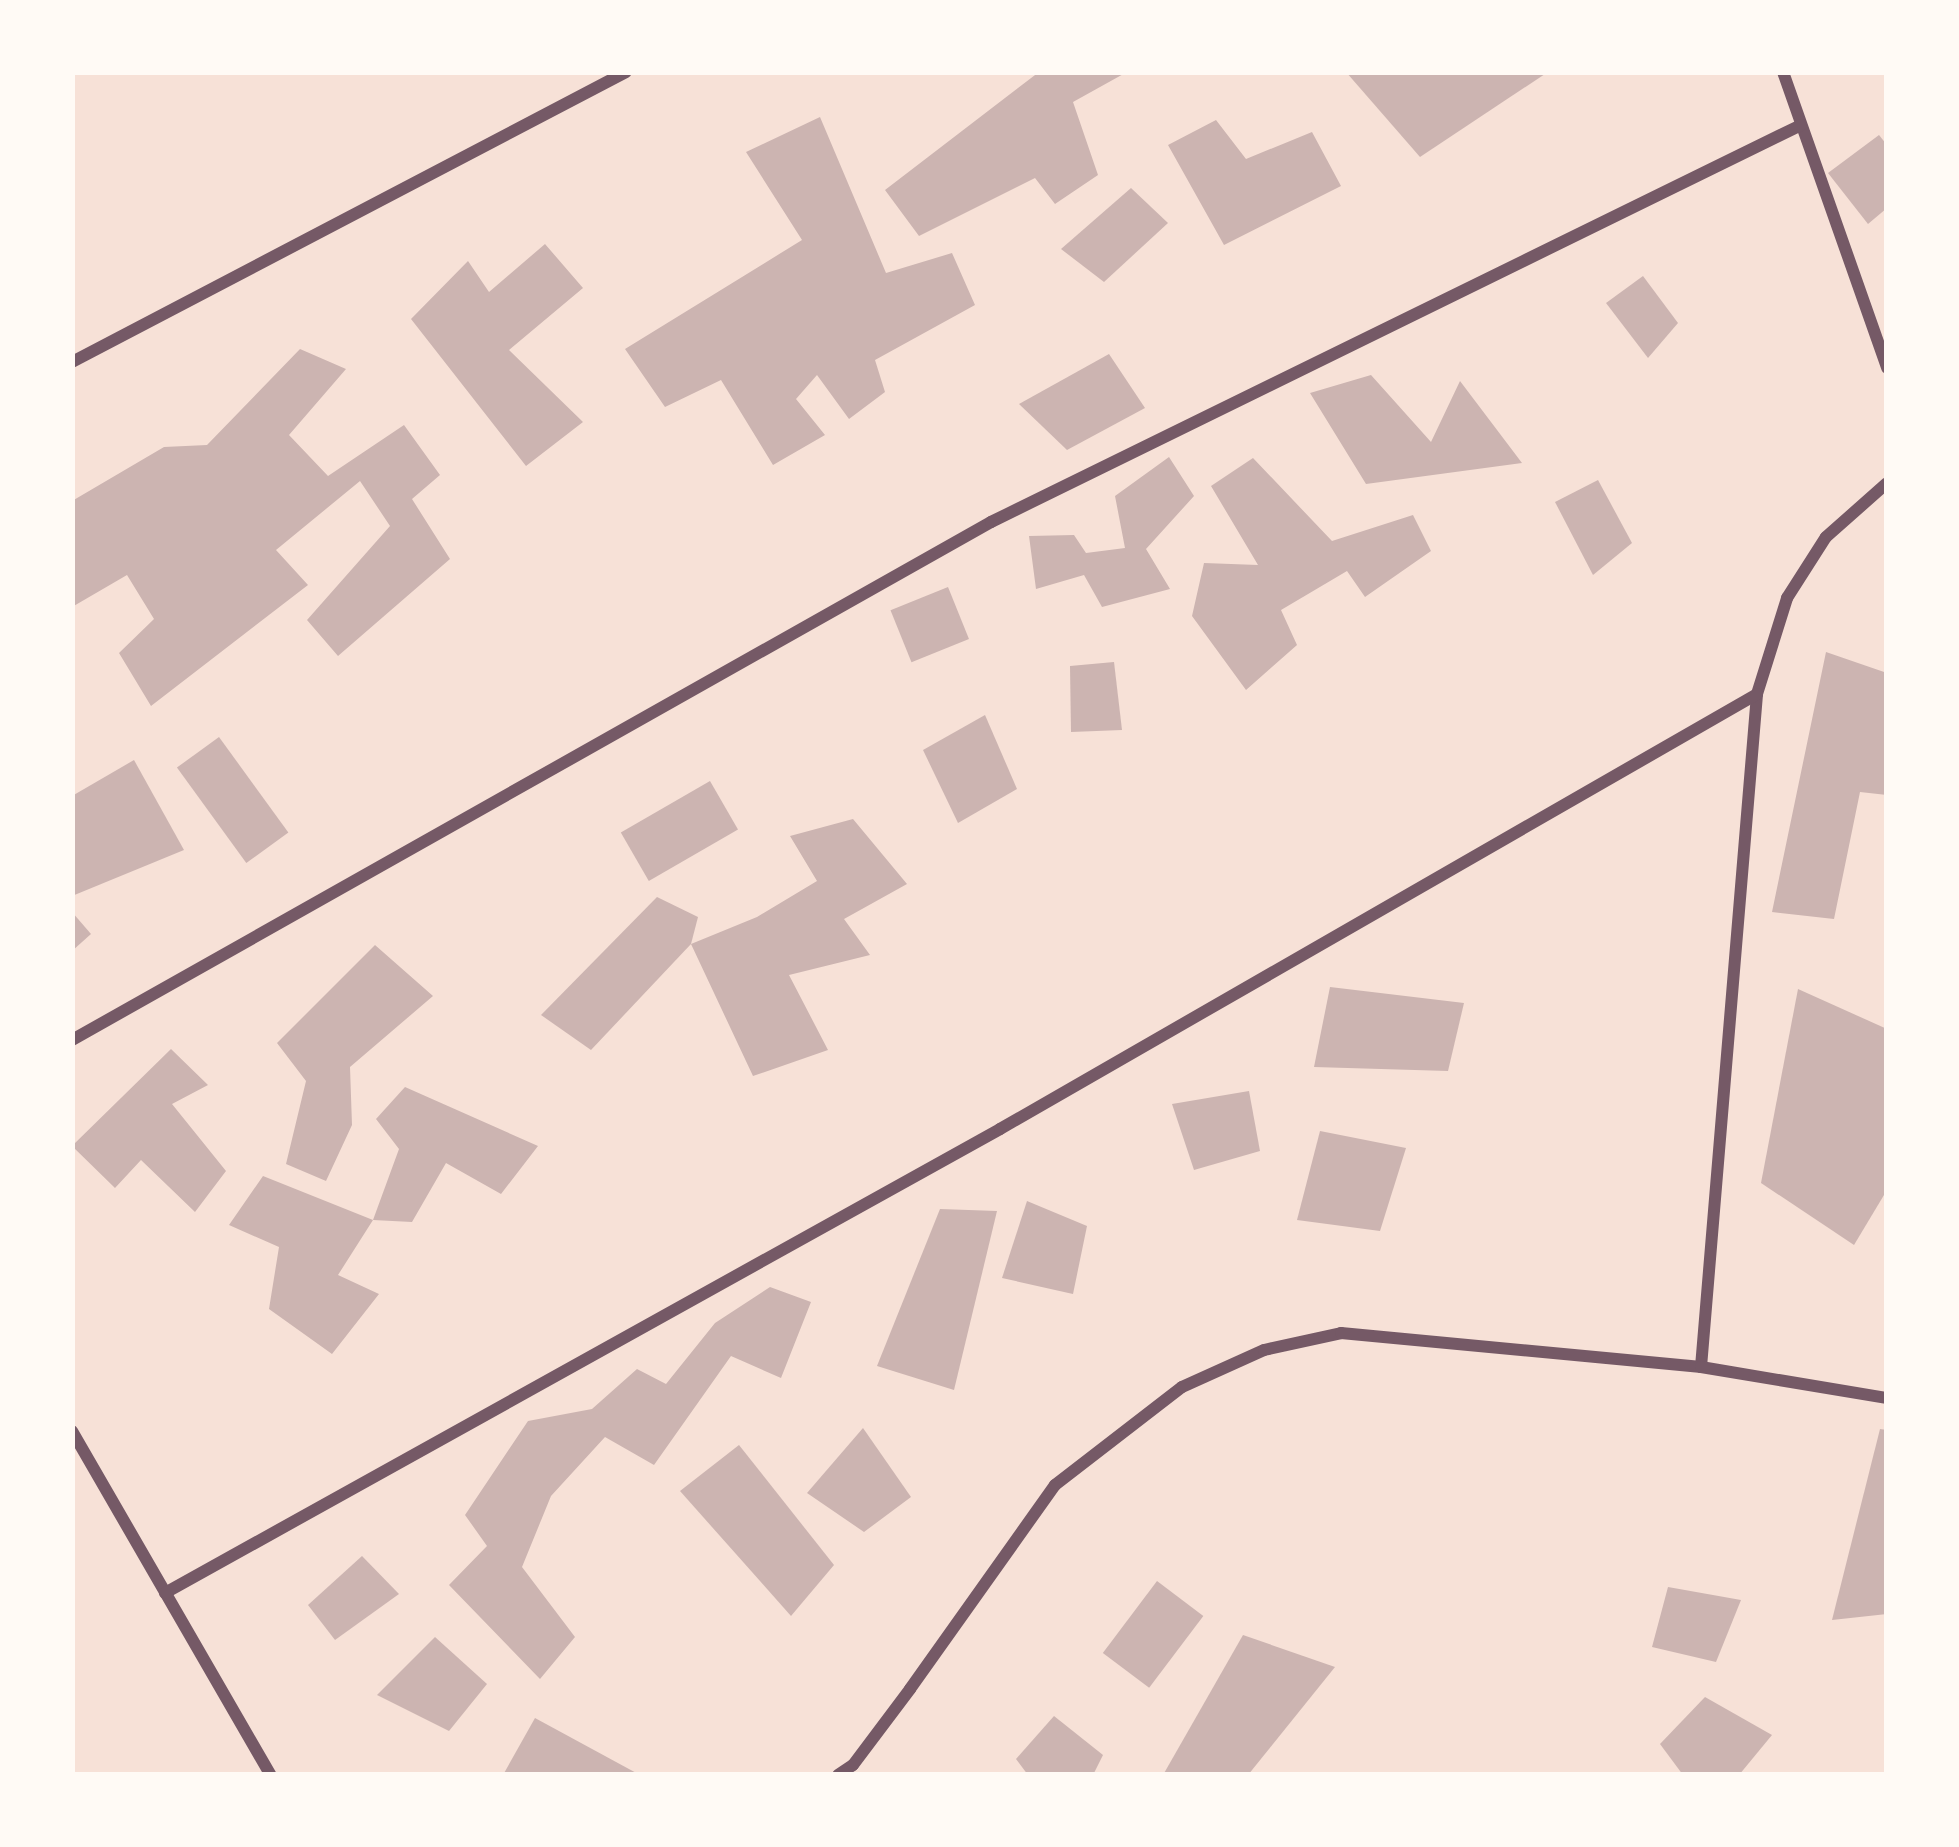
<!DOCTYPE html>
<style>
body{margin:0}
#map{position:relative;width:1959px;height:1847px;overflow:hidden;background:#f7e1d7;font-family:"IBM Plex Sans",sans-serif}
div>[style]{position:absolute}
.building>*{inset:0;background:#ccb4b1;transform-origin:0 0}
.minor>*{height:12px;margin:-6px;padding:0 6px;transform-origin:6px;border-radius:6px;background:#755966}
span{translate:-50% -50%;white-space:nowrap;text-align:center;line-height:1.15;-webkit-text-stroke:10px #fffaf5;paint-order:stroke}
.frame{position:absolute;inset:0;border:75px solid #fffaf5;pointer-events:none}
</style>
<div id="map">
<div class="building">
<div style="clip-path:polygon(1039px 72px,1127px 72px,1073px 102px,1098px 175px,1055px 204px,1035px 178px,919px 236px,885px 190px)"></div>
<div style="clip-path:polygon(1346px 72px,1548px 72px,1420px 157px)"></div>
<div style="clip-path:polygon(820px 117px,886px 273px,952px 253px,975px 305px,875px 360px,885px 392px,849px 419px,817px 375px,796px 399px,825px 435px,773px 465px,721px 380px,665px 407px,625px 349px,802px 240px,746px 152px)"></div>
<div style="clip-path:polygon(1216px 120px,1246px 159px,1312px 132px,1341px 186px,1224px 245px,1168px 145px)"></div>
<div style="clip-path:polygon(1879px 135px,1887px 145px,1887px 208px,1868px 224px,1828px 173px)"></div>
<div style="clip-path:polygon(1131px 188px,1168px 223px,1104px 282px,1061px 249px)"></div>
<div style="clip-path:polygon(545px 244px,583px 288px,509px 350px,583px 422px,526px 466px,411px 319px,468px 261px,489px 292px)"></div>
<div style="clip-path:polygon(1643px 276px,1678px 323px,1648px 358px,1606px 303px)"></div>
<div style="clip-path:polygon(300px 349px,346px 369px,289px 435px,328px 476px,404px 425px,440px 475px,412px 499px,450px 559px,338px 656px,307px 620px,390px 526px,360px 481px,276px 550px,308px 585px,151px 706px,119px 653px,154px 619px,127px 575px,72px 607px,72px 501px,164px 447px,207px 445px)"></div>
<div style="clip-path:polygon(1109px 354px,1145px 408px,1067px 450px,1019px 404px)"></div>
<div style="clip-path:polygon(1371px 375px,1431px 442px,1460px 381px,1522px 463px,1366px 484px,1310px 393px)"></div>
<div style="clip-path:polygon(1169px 457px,1194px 496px,1146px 549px,1170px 589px,1102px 607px,1084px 575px,1036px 589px,1029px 536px,1074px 535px,1086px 553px,1125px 548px,1115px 496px)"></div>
<div style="clip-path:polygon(1253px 458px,1332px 541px,1413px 515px,1431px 551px,1365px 597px,1347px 571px,1281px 610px,1297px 645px,1246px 690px,1192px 616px,1204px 563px,1258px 565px,1211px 486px)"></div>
<div style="clip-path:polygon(1598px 480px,1632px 543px,1593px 575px,1555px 502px)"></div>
<div style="left:948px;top:587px;width:56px;height:62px;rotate:68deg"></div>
<div style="clip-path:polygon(1826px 652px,1887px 673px,1887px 795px,1860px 792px,1834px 919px,1772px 912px)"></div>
<div style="clip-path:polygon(1114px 662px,1122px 730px,1071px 732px,1070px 666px)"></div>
<div style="clip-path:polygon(985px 715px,1017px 789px,958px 823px,923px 750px)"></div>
<div style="left:219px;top:737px;width:118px;height:52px;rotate:54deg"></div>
<div style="clip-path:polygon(134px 760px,184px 850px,72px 896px,72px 796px)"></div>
<div style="left:710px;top:781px;width:56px;height:103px;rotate:60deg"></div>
<div style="clip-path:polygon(853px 819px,907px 884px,844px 919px,870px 955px,789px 975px,828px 1050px,753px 1076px,691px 944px,757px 917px,817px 881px,790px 836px)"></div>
<div style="clip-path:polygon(657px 897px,698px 917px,691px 944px,591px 1050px,541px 1015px)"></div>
<div style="clip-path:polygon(72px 912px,91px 934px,72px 951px)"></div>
<div style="clip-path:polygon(375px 945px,433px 996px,350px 1067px,352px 1125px,326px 1181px,286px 1164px,306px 1081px,277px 1043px)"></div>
<div style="clip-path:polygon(1330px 987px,1464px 1003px,1448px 1071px,1314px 1067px)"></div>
<div style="clip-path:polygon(1798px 989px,1887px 1029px,1887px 1190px,1854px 1245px,1761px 1183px)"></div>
<div style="clip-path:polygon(171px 1049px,208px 1085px,172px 1104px,226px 1171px,195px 1212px,141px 1160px,115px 1188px,72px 1146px)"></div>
<div style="clip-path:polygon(405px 1087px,538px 1146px,501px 1194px,446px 1163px,412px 1222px,373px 1220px,399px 1149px,376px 1119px)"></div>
<div style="clip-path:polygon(1249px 1091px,1260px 1151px,1194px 1170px,1172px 1104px)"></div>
<div style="clip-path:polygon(1320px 1131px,1406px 1148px,1380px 1231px,1297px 1220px)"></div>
<div style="clip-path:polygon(263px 1176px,373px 1220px,338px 1275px,379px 1294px,332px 1354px,269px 1309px,279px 1247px,229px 1225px)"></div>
<div style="clip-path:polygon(1027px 1201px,1087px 1226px,1073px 1294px,1002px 1278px)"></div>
<div style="clip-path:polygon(940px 1209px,997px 1211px,954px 1390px,877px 1366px)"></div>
<div style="clip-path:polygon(770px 1287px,811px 1302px,781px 1378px,731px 1356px,654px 1465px,605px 1437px,551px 1496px,522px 1567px,575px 1637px,540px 1679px,449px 1585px,487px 1546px,465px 1515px,528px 1421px,592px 1409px,637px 1369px,666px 1384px,715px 1323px)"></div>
<div style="clip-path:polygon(863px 1428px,911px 1497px,864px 1532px,807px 1493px)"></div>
<div style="clip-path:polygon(1880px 1429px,1887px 1430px,1887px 1614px,1832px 1620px)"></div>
<div style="clip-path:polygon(739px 1445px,834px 1565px,791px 1616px,680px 1491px)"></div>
<div style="clip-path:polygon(362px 1556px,399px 1594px,335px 1640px,308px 1605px)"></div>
<div style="left:1157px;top:1581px;width:58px;height:90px;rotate:37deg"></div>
<div style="clip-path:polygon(1668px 1587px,1741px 1600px,1716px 1662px,1652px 1647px)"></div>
<div style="clip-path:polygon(1243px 1635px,1335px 1667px,1248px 1775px,1163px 1775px)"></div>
<div style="clip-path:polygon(435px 1637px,487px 1684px,449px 1731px,377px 1695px)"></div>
<div style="clip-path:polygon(1705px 1697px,1772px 1735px,1739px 1775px,1683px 1775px,1660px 1744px)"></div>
<div style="clip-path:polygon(1054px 1716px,1103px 1755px,1093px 1775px,1028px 1775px,1016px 1759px)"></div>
<div style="clip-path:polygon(535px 1718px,640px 1775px,503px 1775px)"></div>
</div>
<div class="minor">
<div style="left:1783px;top:72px;width:314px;rotate:70.6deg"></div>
<div style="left:72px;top:362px;width:625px;rotate:-27.63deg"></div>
<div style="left:72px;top:1040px;width:1055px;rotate:-29.41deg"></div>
<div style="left:991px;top:522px;width:902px;rotate:-26.11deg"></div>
<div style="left:1701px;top:1367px;width:675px;rotate:-85.24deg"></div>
<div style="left:1757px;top:694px;width:101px;rotate:-72.6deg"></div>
<div style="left:1787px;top:598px;width:72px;rotate:-57.4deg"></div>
<div style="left:1826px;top:537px;width:81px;rotate:-41.5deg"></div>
<div style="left:72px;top:1431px;width:397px;rotate:60deg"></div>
<div style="left:165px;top:1593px;width:955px;rotate:-29.06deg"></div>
<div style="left:1000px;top:1129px;width:873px;rotate:-29.88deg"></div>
<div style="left:838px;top:1775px;width:18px;rotate:-34deg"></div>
<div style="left:853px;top:1765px;width:95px;rotate:-53.1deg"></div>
<div style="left:910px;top:1689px;width:250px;rotate:-54.6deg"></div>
<div style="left:1055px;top:1485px;width:160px;rotate:-37.7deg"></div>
<div style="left:1182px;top:1387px;width:90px;rotate:-24.3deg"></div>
<div style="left:1264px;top:1350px;width:79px;rotate:-12.4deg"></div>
<div style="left:1341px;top:1333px;width:362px;rotate:5.4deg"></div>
<div style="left:1701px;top:1367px;width:189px;rotate:9.5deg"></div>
</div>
<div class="frame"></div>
</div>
